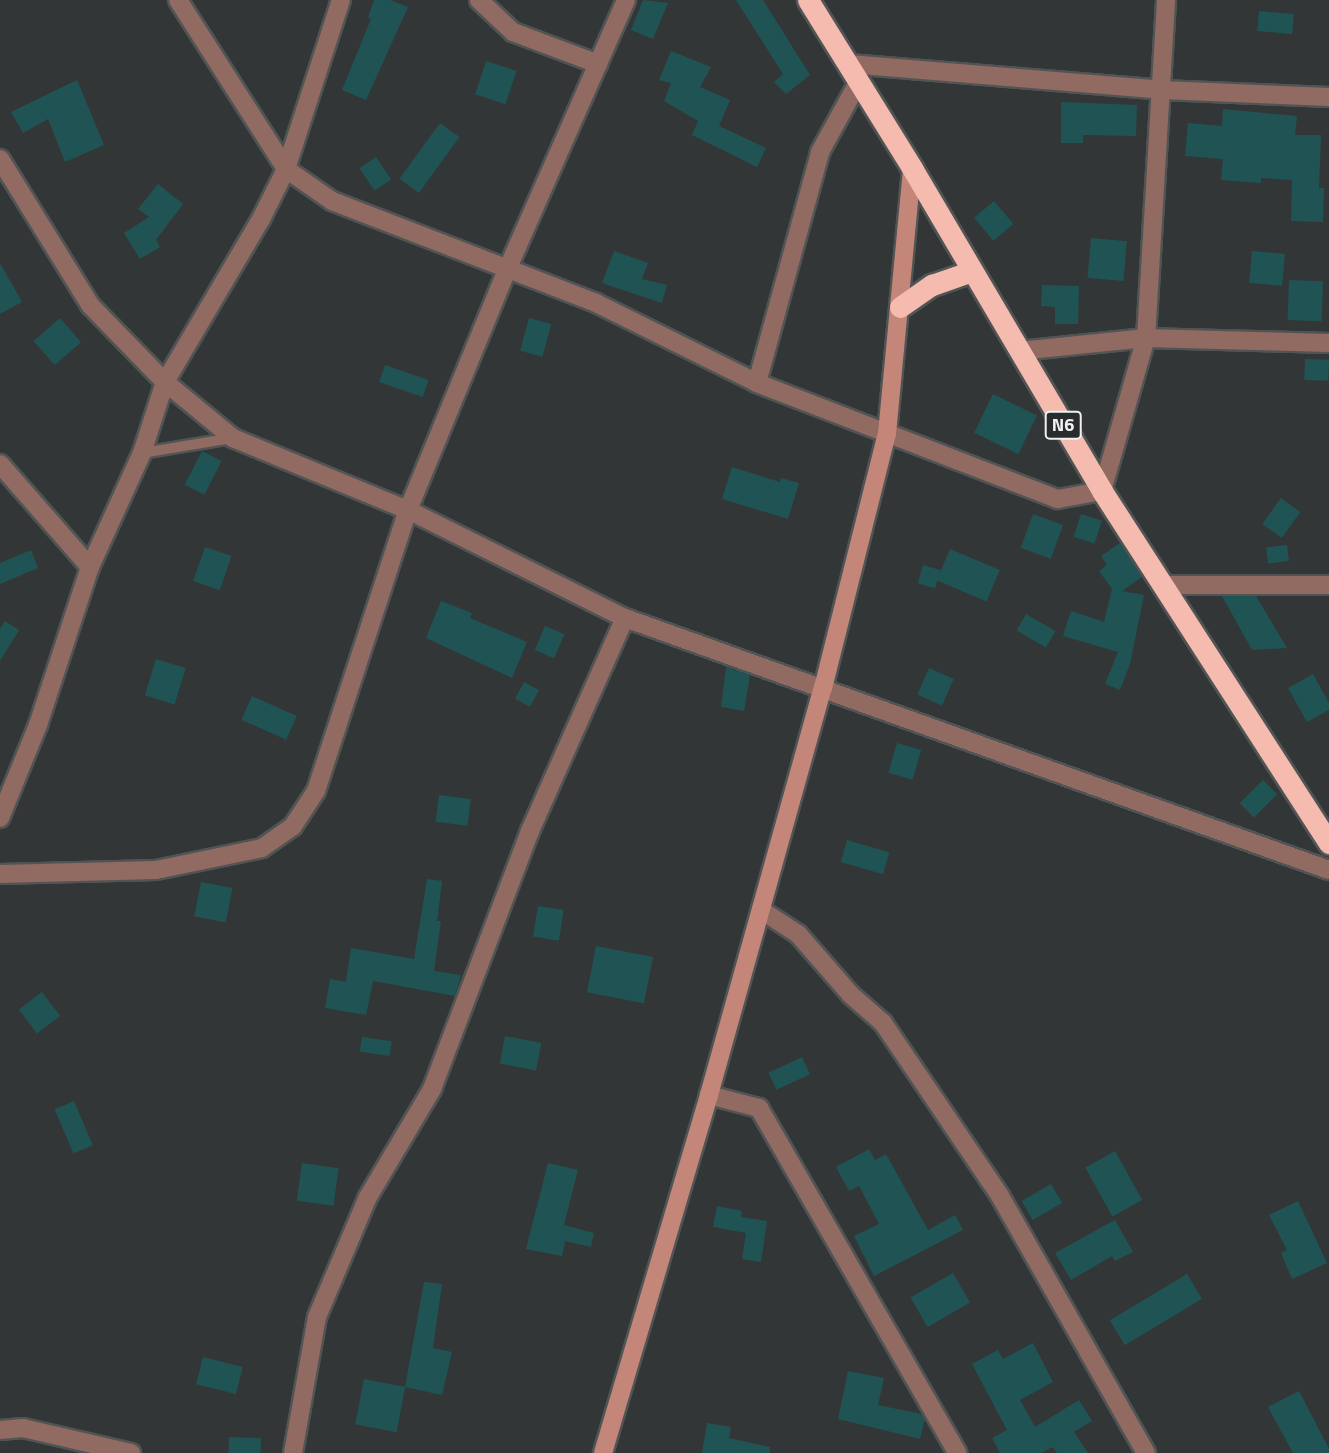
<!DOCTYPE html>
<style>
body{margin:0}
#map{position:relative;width:1329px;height:1453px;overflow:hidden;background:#333636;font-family:"Titillium Web",sans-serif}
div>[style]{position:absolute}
.building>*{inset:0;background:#205454;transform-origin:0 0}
.roads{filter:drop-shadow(2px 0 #515454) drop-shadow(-2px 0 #515454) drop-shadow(0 2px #515454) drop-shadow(0 -2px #515454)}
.lane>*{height:10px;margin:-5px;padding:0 5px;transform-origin:5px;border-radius:5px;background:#916a62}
.street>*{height:18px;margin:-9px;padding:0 9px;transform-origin:9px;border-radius:9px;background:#916a62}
.secondary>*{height:18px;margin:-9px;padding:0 9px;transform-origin:9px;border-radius:9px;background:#c38679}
.highway>*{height:21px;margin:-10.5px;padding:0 10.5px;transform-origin:10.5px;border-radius:10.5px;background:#f5bbaf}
span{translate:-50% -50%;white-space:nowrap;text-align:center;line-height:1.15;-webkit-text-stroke:5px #292c2c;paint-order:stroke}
.shield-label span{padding:2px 5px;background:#292c2c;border:2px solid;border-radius:5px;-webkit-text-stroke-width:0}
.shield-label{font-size:18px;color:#f0f2f2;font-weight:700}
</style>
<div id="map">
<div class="building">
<div style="clip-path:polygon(374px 0,390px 0,408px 7px,366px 100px,342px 90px,371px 19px,368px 17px)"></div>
<div style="clip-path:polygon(643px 0,668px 3px,653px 39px,631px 30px)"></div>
<div style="clip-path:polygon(736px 0,763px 0,810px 75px,786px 94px,774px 82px,783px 74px)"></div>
<div style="left:1259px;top:11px;width:35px;height:20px;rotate:5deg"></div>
<div style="clip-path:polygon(671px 51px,711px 67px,700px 87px,730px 100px,719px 126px,766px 148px,757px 167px,692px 135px,698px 121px,664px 101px,671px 83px,659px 80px)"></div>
<div style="left:486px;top:61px;width:32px;height:35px;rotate:18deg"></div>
<div style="clip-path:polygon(77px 80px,104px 145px,65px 162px,48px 119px,23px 133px,11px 112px)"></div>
<div style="clip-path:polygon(1061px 102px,1137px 105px,1136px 136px,1083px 135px,1083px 143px,1061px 143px)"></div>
<div style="clip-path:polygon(1223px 109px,1297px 116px,1295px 135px,1321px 135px,1319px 188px,1324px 188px,1323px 222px,1291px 221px,1292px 180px,1261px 178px,1261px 183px,1221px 180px,1223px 159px,1185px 156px,1188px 123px,1222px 126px)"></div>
<div style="left:440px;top:123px;width:24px;height:69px;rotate:36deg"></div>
<div style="left:376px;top:157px;width:27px;height:20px;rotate:56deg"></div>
<div style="clip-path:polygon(158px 184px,183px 204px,156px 240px,160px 247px,140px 259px,124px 233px,149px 217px,138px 209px)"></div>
<div style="left:994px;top:201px;width:30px;height:26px;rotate:50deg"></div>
<div style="left:1091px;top:238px;width:36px;height:40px;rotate:5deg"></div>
<div style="clip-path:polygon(614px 251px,648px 263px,642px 279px,667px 285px,662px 303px,602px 283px)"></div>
<div style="left:1252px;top:251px;width:33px;height:32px;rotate:5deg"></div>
<div style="clip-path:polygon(0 263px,22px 302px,0 314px)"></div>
<div style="left:1289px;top:280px;width:34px;height:40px;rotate:2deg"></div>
<div style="clip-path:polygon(1042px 285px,1079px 286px,1078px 324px,1055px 324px,1055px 307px,1041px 306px)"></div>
<div style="left:60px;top:318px;width:32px;height:35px;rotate:49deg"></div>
<div style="left:529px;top:318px;width:23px;height:34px;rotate:15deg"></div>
<div style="left:1305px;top:359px;width:24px;height:21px;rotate:2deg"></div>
<div style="left:385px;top:365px;width:46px;height:18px;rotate:19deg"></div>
<div style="left:993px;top:394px;width:49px;height:43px;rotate:26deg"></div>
<div style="left:202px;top:451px;width:22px;height:38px;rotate:27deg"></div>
<div style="clip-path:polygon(732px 467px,780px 482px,781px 478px,799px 483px,788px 519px,722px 499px)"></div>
<div style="left:1281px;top:498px;width:24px;height:32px;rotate:36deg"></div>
<div style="left:1033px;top:514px;width:32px;height:36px;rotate:20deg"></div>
<div style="left:1081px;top:514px;width:22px;height:24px;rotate:18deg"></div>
<div style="clip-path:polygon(1120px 543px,1142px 577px,1122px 591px,1144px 595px,1130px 664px,1120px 690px,1105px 684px,1118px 652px,1063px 636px,1071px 611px,1104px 622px,1112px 589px,1099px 571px,1107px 565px,1101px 556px)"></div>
<div style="left:1287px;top:545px;width:16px;height:21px;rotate:83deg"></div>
<div style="left:205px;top:547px;width:28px;height:36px;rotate:19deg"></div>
<div style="left:950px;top:549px;width:54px;height:34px;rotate:23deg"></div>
<div style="clip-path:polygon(31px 550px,38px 568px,0 584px,0 563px)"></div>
<div style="left:923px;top:565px;width:18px;height:19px;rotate:16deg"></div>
<div style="clip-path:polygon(1222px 596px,1256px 596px,1287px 648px,1252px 650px)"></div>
<div style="clip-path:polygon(441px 601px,472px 613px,470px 618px,527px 642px,512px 678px,426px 638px)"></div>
<div style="left:1026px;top:614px;width:34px;height:19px;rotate:30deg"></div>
<div style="clip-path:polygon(5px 621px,19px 630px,0 661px,0 629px)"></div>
<div style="left:545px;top:626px;width:21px;height:26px;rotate:23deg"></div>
<div style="left:156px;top:659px;width:31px;height:38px;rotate:17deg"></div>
<div style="clip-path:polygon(726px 667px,750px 675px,744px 711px,721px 707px)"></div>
<div style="left:929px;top:668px;width:27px;height:29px;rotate:24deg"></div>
<div style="clip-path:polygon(1313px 674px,1329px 703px,1329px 710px,1307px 722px,1288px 688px)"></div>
<div style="left:524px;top:682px;width:17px;height:19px;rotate:28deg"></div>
<div style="left:252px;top:696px;width:49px;height:26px;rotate:24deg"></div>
<div style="left:897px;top:743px;width:25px;height:31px;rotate:16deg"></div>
<div style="left:1263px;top:780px;width:20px;height:33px;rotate:45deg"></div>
<div style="left:439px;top:795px;width:32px;height:27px;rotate:7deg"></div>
<div style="left:847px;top:840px;width:44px;height:23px;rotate:16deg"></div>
<div style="clip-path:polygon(427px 879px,442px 881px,437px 921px,441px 921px,434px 971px,461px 975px,455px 996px,373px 981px,366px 1015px,325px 1008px,330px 979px,346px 982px,351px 948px,414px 959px)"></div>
<div style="left:201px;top:882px;width:32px;height:35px;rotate:11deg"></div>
<div style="left:538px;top:906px;width:26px;height:31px;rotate:9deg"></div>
<div style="left:596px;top:946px;width:58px;height:47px;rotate:11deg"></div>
<div style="left:42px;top:992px;width:30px;height:29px;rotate:53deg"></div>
<div style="left:505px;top:1036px;width:37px;height:28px;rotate:11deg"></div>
<div style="left:362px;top:1037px;width:30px;height:15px;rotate:8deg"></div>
<div style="left:802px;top:1057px;width:19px;height:37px;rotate:65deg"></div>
<div style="left:74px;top:1101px;width:48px;height:21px;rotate:67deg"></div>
<div style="clip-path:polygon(869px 1149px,875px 1160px,886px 1154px,928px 1230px,955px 1215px,963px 1230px,874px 1276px,854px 1236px,879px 1224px,859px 1186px,849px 1191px,836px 1167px)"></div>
<div style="left:1115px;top:1151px;width:56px;height:34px;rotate:61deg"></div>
<div style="left:302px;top:1163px;width:37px;height:38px;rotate:8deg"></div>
<div style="clip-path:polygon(548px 1163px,578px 1170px,564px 1225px,594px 1233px,591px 1247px,565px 1241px,562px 1256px,526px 1249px)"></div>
<div style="left:1051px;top:1184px;width:22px;height:34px;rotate:60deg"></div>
<div style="clip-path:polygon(1298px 1201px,1327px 1263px,1292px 1279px,1281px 1253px,1287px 1250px,1269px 1215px)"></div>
<div style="clip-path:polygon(717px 1206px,742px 1211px,741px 1217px,767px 1221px,761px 1262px,742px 1259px,746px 1233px,713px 1227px)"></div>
<div style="clip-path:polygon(1115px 1220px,1133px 1252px,1115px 1261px,1112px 1256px,1071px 1280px,1055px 1253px)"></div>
<div style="left:953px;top:1273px;width:34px;height:49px;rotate:60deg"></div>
<div style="left:1187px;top:1274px;width:29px;height:90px;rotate:59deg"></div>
<div style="clip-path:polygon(424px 1282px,442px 1284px,433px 1348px,452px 1352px,442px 1395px,405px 1387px)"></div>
<div style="clip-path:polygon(1033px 1343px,1053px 1382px,1020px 1400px,1035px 1427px,1079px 1400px,1092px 1421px,1074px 1432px,1088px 1453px,1057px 1453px,1053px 1447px,1041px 1453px,1000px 1453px,992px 1438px,1007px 1430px,972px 1364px,998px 1350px,1003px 1359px)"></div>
<div style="left:203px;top:1357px;width:41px;height:28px;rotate:14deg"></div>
<div style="clip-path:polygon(848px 1371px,884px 1378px,878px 1405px,921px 1414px,925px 1419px,920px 1439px,838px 1419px)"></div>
<div style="left:364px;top:1379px;width:42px;height:46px;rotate:11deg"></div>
<div style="clip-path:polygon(1299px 1391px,1329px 1449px,1329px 1453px,1293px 1453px,1268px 1407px)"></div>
<div style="clip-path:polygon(707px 1423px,731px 1427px,729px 1438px,770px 1447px,770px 1453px,702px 1453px)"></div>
<div style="left:229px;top:1437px;width:32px;height:16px;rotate:2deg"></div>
</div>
<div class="roads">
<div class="lane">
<div style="left:142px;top:453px;width:92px;rotate:-9.4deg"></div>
</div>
<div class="street">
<div style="left:178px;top:0;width:201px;rotate:57.4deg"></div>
<div style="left:286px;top:169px;width:56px;rotate:34.8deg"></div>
<div style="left:332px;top:201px;width:283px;rotate:21.1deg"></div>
<div style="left:596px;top:303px;width:180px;rotate:26.4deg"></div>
<div style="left:757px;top:383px;width:323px;rotate:21.1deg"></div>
<div style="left:1058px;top:499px;width:45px;rotate:-10.3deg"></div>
<div style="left:1102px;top:491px;width:159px;rotate:-74deg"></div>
<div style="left:1146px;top:338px;width:339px;rotate:-86.6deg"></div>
<div style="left:479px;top:0;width:47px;rotate:43.3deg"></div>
<div style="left:513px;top:32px;width:91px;rotate:20.6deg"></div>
<div style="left:849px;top:64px;width:314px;rotate:4.7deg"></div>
<div style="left:1162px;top:90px;width:167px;rotate:2.4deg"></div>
<div style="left:0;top:159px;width:172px;rotate:58.3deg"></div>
<div style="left:90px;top:305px;width:107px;rotate:45.8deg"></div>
<div style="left:165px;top:382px;width:88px;rotate:39.5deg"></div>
<div style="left:233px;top:438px;width:189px;rotate:22.4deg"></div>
<div style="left:408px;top:510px;width:242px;rotate:26.5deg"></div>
<div style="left:625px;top:618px;width:748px;rotate:19.7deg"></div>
<div style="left:1019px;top:351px;width:128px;rotate:-5.8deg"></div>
<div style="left:1146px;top:338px;width:183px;rotate:1.6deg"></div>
<div style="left:757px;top:383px;width:239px;rotate:-74.7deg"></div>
<div style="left:820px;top:152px;width:81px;rotate:-61.2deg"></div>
<div style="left:0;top:464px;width:137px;rotate:48.9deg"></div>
<div style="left:1162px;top:585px;width:167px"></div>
<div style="left:0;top:818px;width:100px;rotate:-67.8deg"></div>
<div style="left:38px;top:725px;width:166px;rotate:-71.8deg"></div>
<div style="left:90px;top:567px;width:125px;rotate:-65.5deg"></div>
<div style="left:142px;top:453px;width:75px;rotate:-72.1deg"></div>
<div style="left:165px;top:382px;width:189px;rotate:-59.5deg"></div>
<div style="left:261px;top:219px;width:56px;rotate:-63.4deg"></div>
<div style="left:286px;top:169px;width:178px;rotate:-72deg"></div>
<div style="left:0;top:874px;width:156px;rotate:-1.5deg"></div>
<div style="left:156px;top:870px;width:108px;rotate:-11.7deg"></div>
<div style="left:262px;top:848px;width:38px;rotate:-35deg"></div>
<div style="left:293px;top:826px;width:42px;rotate:-56.7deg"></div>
<div style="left:316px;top:791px;width:296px;rotate:-71.9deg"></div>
<div style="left:408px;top:510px;width:260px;rotate:-67.6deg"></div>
<div style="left:507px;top:270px;width:295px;rotate:-66.2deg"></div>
<div style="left:761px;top:910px;width:44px;rotate:33deg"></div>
<div style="left:798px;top:934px;width:81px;rotate:49deg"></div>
<div style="left:851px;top:995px;width:43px;rotate:41.2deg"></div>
<div style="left:883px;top:1023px;width:209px;rotate:55.9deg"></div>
<div style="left:1000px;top:1196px;width:296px;rotate:60.4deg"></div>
<div style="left:709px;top:1095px;width:52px;rotate:14.6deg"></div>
<div style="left:759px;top:1108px;width:398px;rotate:60.1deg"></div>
<div style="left:0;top:1430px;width:23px;rotate:-5deg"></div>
<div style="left:23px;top:1428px;width:111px;rotate:13deg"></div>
<div style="left:293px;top:1453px;width:138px;rotate:-80deg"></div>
<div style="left:317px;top:1317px;width:130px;rotate:-67deg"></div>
<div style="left:368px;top:1197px;width:126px;rotate:-59.3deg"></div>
<div style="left:432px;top:1089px;width:276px;rotate:-69.2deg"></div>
<div style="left:530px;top:831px;width:233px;rotate:-66deg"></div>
</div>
<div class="secondary">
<div style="left:603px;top:1453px;width:373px;rotate:-73.5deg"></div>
<div style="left:709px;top:1095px;width:423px;rotate:-74.4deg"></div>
<div style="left:823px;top:688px;width:262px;rotate:-75.9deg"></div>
<div style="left:887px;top:434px;width:267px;rotate:-84.6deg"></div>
</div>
<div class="highway">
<div style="left:808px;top:0;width:198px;rotate:58.2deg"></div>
<div style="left:912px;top:168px;width:375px;rotate:59.5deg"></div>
<div style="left:1102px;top:491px;width:419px;rotate:57.2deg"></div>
<div style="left:900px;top:307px;width:39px;rotate:-35deg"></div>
<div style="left:932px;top:285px;width:42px;rotate:-19.3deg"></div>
</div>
</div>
<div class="shield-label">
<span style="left:1063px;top:425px">N6</span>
</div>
</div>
